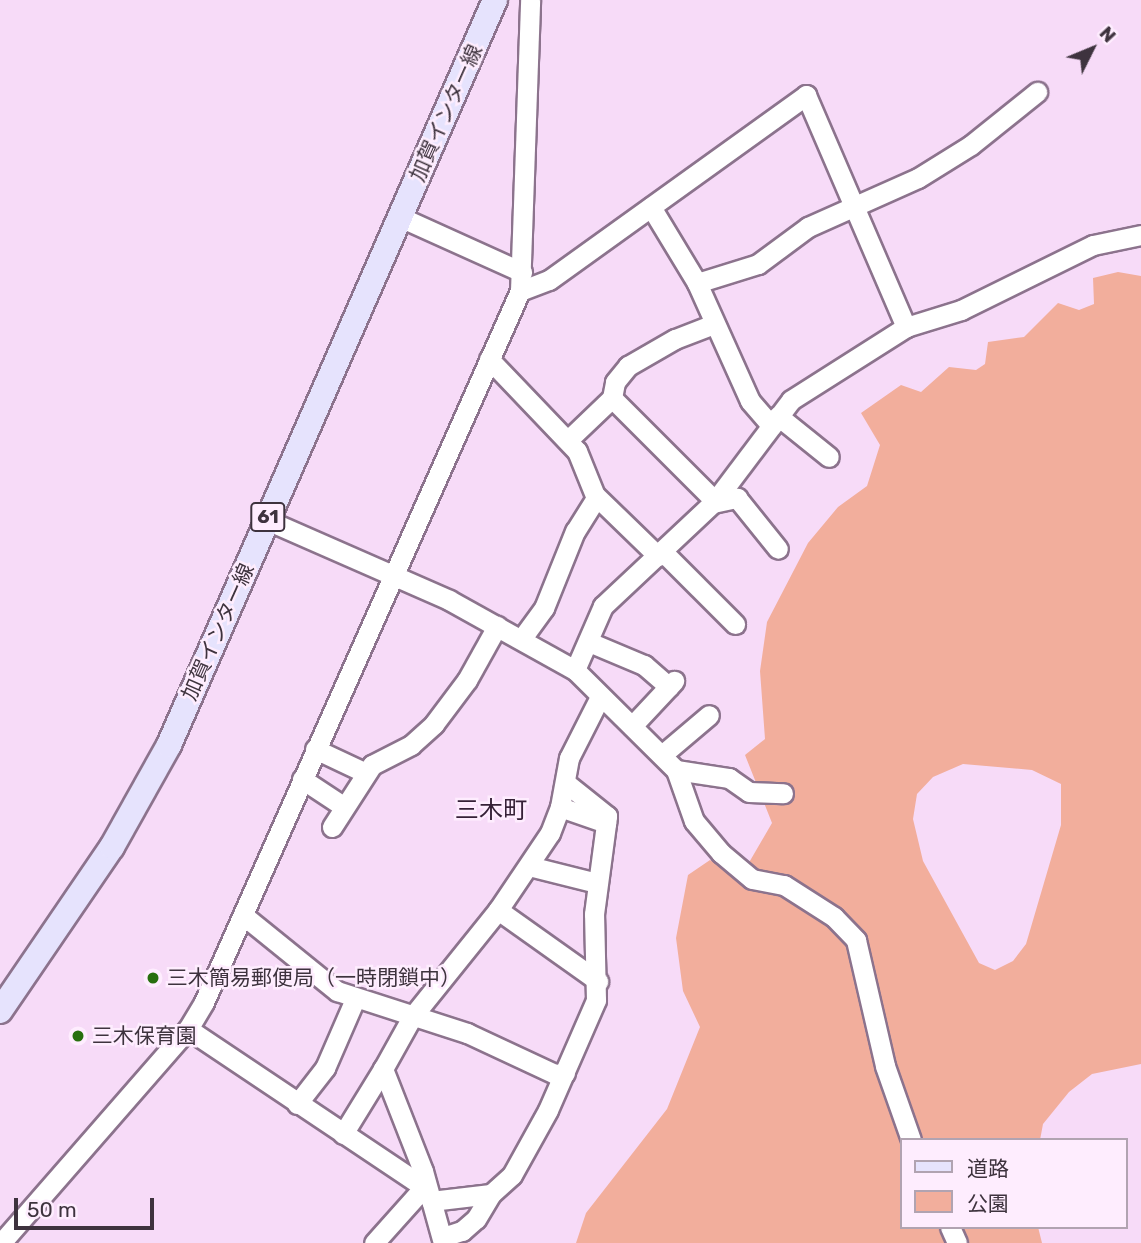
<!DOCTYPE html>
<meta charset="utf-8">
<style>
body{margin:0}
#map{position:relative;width:1141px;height:1243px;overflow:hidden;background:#f7dbf8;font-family:Rubik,"Noto Sans JP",sans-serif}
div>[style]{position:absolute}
.green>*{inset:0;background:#f2ae9c}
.roads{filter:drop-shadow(2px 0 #8c738d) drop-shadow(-2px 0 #8c738d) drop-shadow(0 2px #8c738d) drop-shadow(0 -2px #8c738d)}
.minor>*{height:19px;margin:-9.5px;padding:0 9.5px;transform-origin:9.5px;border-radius:9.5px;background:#fff}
.major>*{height:24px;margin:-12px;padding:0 12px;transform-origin:12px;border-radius:12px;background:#e6e3fd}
.dots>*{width:19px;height:19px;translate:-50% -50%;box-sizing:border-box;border:4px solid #feedfe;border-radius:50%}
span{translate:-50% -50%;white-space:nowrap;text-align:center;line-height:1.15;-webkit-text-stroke:5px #feedfe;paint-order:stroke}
.shield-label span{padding:2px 5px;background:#feedfe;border:2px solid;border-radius:5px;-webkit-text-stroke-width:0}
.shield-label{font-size:19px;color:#3e333e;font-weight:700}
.street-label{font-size:21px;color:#3e333e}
.poi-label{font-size:21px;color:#3e333e}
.left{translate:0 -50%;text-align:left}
.quarter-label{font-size:24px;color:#362137}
.legend{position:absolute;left:900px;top:1138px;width:228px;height:91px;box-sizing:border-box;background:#feedfe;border:2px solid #b1a3b1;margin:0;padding:9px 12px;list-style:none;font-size:21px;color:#3e333e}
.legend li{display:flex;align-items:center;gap:14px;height:35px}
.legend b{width:35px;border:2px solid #b1a3b1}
.north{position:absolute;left:1057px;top:14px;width:70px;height:70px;-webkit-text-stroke:5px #feedfe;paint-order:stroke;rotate:47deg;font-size:19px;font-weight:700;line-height:28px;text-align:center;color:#3e333e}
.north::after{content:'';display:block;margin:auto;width:24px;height:32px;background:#3e333e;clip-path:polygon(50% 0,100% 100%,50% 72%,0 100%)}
.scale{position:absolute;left:14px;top:1198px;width:140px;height:32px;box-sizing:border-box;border:4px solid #3e333e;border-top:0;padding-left:9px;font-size:21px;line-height:24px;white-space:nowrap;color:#3e333e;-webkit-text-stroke:5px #feedfe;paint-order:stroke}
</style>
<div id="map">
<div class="green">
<div style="clip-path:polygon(evenodd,1118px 272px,1141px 276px,1141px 1064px,1092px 1074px,1069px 1092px,1043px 1124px,1040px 1140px,901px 1140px,901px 1227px,1038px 1227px,1042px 1243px,576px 1243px,586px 1213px,667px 1109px,700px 1027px,683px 991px,676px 938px,688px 875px,710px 860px,740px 878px,772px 823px,745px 755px,765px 739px,760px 671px,767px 622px,808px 543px,838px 507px,867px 486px,880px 445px,861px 413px,901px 385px,921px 392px,949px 367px,976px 370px,985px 364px,988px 342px,1024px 337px,1058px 303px,1079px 310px,1094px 304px,1093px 278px,1118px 272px,963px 764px,1032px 770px,1061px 784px,1061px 825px,1026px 944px,1013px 961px,995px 970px,979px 963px,923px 861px,913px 819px,917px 794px,933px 777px,963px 764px)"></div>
</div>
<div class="roads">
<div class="minor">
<div style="left:651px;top:207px;width:89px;rotate:58.8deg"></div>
<div style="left:697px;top:283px;width:129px;rotate:65.8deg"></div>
<div style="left:750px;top:401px;width:33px;rotate:49deg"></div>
<div style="left:400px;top:217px;width:134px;rotate:24.3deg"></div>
<div style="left:697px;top:283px;width:64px;rotate:-17.3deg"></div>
<div style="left:758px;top:264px;width:62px;rotate:-36.5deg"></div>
<div style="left:808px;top:227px;width:120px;rotate:-24deg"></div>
<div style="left:918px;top:178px;width:62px;rotate:-31.9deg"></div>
<div style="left:971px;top:145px;width:85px;rotate:-38.8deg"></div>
<div style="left:520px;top:291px;width:31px;rotate:-21deg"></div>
<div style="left:549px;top:280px;width:317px;rotate:-35.7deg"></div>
<div style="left:806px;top:95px;width:253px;rotate:66.7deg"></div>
<div style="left:489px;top:359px;width:127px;rotate:46.3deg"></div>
<div style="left:577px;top:451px;width:51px;rotate:68deg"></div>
<div style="left:596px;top:498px;width:39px;rotate:122deg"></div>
<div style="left:575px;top:531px;width:83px;rotate:111.9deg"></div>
<div style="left:544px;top:608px;width:37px;rotate:126deg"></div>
<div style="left:612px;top:398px;width:146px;rotate:45deg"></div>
<div style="left:778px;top:416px;width:65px;rotate:38.8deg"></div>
<div style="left:568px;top:440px;width:61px;rotate:-43.7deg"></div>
<div style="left:612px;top:398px;width:16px;rotate:-79deg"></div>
<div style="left:615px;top:382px;width:21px;rotate:-51deg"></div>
<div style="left:628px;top:366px;width:54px;rotate:-29.9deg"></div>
<div style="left:675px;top:339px;width:42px;rotate:-21deg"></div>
<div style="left:595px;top:495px;width:88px;rotate:44.1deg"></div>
<div style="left:713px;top:503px;width:25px;rotate:-12deg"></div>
<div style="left:737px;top:498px;width:65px;rotate:51.2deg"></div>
<div style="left:267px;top:520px;width:199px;rotate:23.7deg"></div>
<div style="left:449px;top:600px;width:144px;rotate:29.1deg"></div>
<div style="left:575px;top:670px;width:142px;rotate:44.7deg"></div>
<div style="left:676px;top:770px;width:54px;rotate:70.6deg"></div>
<div style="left:694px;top:821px;width:42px;rotate:49.8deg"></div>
<div style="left:721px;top:853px;width:40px;rotate:40deg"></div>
<div style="left:752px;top:879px;width:33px;rotate:11deg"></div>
<div style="left:784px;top:885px;width:59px;rotate:32.6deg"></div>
<div style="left:834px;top:917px;width:32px;rotate:46deg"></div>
<div style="left:856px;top:940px;width:129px;rotate:77deg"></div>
<div style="left:885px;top:1066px;width:78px;rotate:70.6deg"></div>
<div style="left:663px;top:552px;width:102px;rotate:45deg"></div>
<div style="left:589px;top:642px;width:60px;rotate:22.7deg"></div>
<div style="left:644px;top:665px;width:33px;rotate:41deg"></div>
<div style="left:575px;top:670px;width:70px;rotate:-66.4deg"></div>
<div style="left:603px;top:606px;width:154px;rotate:-43.2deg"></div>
<div style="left:715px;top:501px;width:126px;rotate:-53deg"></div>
<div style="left:791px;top:400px;width:136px;rotate:-32.4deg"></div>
<div style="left:906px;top:327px;width:58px;rotate:-17.2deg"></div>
<div style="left:961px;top:310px;width:147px;rotate:-26.2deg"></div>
<div style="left:1093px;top:245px;width:49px;rotate:-11.8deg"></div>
<div style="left:632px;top:726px;width:62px;rotate:-47deg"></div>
<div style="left:315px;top:749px;width:56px;rotate:25.2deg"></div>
<div style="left:663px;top:754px;width:60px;rotate:-40.3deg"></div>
<div style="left:676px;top:770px;width:54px;rotate:8.6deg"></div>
<div style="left:729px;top:778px;width:24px;rotate:35deg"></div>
<div style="left:749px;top:792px;width:34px;rotate:2deg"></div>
<div style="left:302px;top:779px;width:49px;rotate:33.4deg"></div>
<div style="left:560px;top:807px;width:49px;rotate:19.2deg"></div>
<div style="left:332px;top:827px;width:74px;rotate:-57.2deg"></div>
<div style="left:372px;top:765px;width:44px;rotate:-27.1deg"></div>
<div style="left:411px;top:745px;width:31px;rotate:-42deg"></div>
<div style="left:434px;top:724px;width:55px;rotate:-53.1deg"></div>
<div style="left:467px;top:680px;width:62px;rotate:-60.9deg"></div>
<div style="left:529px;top:866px;width:70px;rotate:14deg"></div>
<div style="left:498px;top:910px;width:123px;rotate:35.4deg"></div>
<div style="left:243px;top:915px;width:121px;rotate:39deg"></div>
<div style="left:337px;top:991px;width:137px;rotate:17.9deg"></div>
<div style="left:467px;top:1033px;width:97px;rotate:25deg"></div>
<div style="left:555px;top:1074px;width:10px;rotate:-6deg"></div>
<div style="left:188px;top:1029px;width:284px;rotate:33.8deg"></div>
<div style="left:297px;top:1104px;width:46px;rotate:-52.1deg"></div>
<div style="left:325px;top:1068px;width:75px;rotate:-66.5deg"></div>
<div style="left:343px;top:1134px;width:76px;rotate:-58.4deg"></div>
<div style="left:431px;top:1201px;width:60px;rotate:-6.7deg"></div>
<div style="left:491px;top:1194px;width:28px;rotate:-42deg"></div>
<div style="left:512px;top:1175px;width:74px;rotate:-61deg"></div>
<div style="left:548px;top:1110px;width:120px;rotate:-66.4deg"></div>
<div style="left:596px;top:1000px;width:86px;rotate:-91.3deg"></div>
<div style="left:594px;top:914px;width:99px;rotate:-82.4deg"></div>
<div style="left:607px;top:816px;width:53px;rotate:-141.2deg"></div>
<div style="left:950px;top:1227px;width:17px;rotate:66deg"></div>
<div style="left:443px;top:1237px;width:20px;rotate:-18deg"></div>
<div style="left:462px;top:1231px;width:18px;rotate:-41deg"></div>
<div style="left:476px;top:1219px;width:29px;rotate:-59deg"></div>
<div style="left:1px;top:1243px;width:284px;rotate:-48.9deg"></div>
<div style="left:188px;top:1029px;width:31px;rotate:-59deg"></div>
<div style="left:204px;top:1002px;width:778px;rotate:-66.04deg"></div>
<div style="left:520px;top:291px;width:291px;rotate:-88deg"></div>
<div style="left:374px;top:1243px;width:75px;rotate:-48.2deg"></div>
<div style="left:443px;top:1243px;width:75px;rotate:-105.5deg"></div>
<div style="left:423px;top:1171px;width:110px;rotate:-111.4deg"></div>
<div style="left:383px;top:1069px;width:60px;rotate:-60.9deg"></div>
<div style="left:412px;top:1017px;width:137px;rotate:-51.2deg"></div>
<div style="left:498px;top:910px;width:93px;rotate:-56deg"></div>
<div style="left:550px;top:833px;width:28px;rotate:-69deg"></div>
<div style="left:560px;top:807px;width:50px;rotate:-79.6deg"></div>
<div style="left:569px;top:758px;width:68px;rotate:-63.1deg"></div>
</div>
<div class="major">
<div style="left:0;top:1011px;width:199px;rotate:-55.7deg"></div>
<div style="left:112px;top:847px;width:117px;rotate:-60.8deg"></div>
<div style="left:169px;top:745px;width:813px;rotate:-66.37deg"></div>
</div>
</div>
<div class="dots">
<div style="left:153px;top:978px;background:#276f0e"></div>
<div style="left:78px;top:1036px;background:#276f0e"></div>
</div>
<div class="shield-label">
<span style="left:268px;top:517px">61</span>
</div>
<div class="street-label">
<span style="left:446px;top:113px;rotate:-66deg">加賀インター線</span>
<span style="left:218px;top:632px;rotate:-66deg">加賀インター線</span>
</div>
<div class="poi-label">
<span class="left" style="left:167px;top:978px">三木簡易郵便局（一時閉鎖中）</span>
<span class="left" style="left:92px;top:1036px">三木保育園</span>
</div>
<div class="quarter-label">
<span style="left:491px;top:811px">三木町</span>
</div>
<ul class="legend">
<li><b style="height:9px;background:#e6e3fd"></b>道路</li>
<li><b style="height:19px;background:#f2ae9c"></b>公園</li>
</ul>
<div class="north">N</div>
<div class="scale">50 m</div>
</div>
